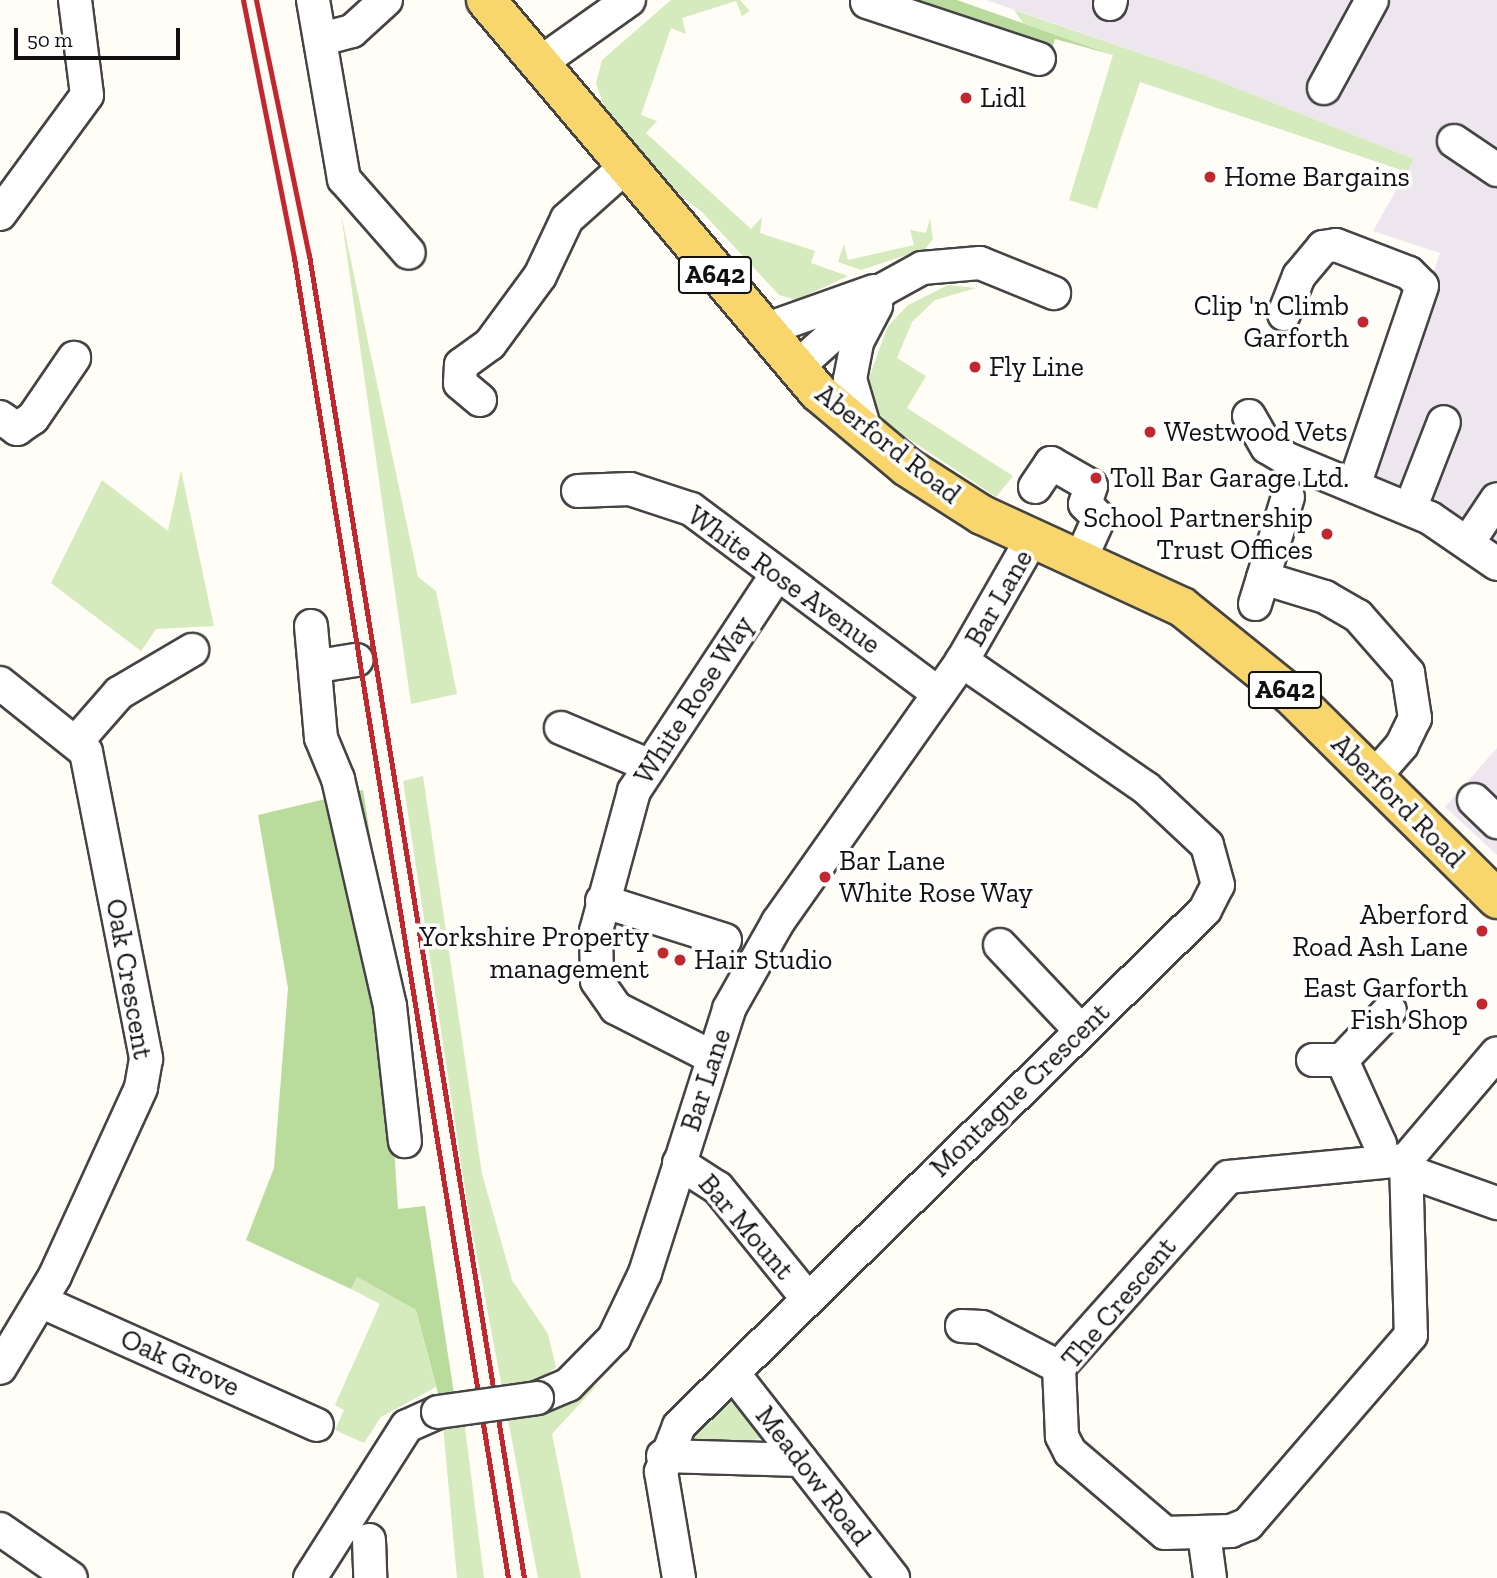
<!DOCTYPE html>
<style>
body{margin:0}
#map{position:relative;width:1497px;height:1578px;overflow:hidden;background:#fffdf5;font-family:"Zilla Slab",serif}
div>[style]{position:absolute}
.industrial>*{inset:0;background:#eee6ef}
.green>*{inset:0;background:#d5ebbd}
.forest>*{inset:0;background:#b9dc9c}
.roads{filter:drop-shadow(2px 0 #444) drop-shadow(-2px 0 #444) drop-shadow(0 2px #444) drop-shadow(0 -2px #444)}
.minor>*{height:32px;margin:-16px;padding:0 16px;transform-origin:16px;border-radius:16px;background:#fff}
.major>*{height:38px;margin:-19px;padding:0 19px;transform-origin:19px;border-radius:19px;background:#f9d66b}
.rail>*{height:5px;margin:-2.5px;padding:0 2.5px;transform-origin:2.5px;border-radius:2.5px;background:#c4262e}
.bridges{filter:drop-shadow(2px 0 #444) drop-shadow(-2px 0 #444) drop-shadow(0 2px #444) drop-shadow(0 -2px #444)}
.minor-bridge>*{height:32px;margin:-16px;padding:0 16px;transform-origin:16px;border-radius:16px;background:#fff}
.dots>*{width:19px;height:19px;translate:-50% -50%;box-sizing:border-box;border:4px solid #fff;border-radius:50%}
span{translate:-50% -50%;white-space:nowrap;text-align:center;line-height:1.15;-webkit-text-stroke:7px #fff;paint-order:stroke}
.shield-label span{padding:2px 5px;background:#fff;border:2px solid;border-radius:5px;-webkit-text-stroke-width:0}
.shield-label{font-size:26px;color:#111;font-weight:700}
.poi-label{font-size:28px;color:#111}
.left{translate:0 -50%;text-align:left}
.right{translate:-100% -50%;text-align:right}
.street-label{font-size:28px;color:#111}
.scale{position:absolute;left:14px;top:28px;width:166px;height:32px;box-sizing:border-box;border:4px solid #111;border-top:0;padding-left:9px;font-size:21px;line-height:24px;white-space:nowrap;color:#111;-webkit-text-stroke:5px #fff;paint-order:stroke}
</style>
<div id="map">
<div class="industrial">
<div style="clip-path:polygon(986px 0,1497px 0,1497px 583px,1425px 532px,1356px 506px,1440px 253px,1373px 231px,1414px 159px,1204px 75px)"></div>
<div style="clip-path:polygon(1497px 748px,1497px 855px,1445px 807px)"></div>
</div>
<div class="green">
<div style="clip-path:polygon(671px 0,740px 0,750px 11px,742px 16px,736px 1px,682px 18px,686px 34px,671px 28px,641px 115px,657px 121px,646px 133px,751px 229px,762px 217px,760px 233px,815px 251px,811px 263px,848px 276px,796px 300px,779px 295px,702px 212px,662px 181px,604px 106px,596px 83px,602px 60px)"></div>
<div style="clip-path:polygon(1014px 10px,1204px 75px,1414px 159px,1407px 172px,1140px 82px,1097px 209px,1069px 200px,1113px 55px,1023px 23px)"></div>
<div style="clip-path:polygon(341px 214px,418px 577px,436px 591px,457px 694px,411px 704px)"></div>
<div style="clip-path:polygon(930px 218px,933px 239px,925px 249px,861px 270px,838px 262px,844px 244px,848px 260px,914px 245px,910px 230px,926px 233px)"></div>
<div style="clip-path:polygon(948px 285px,976px 288px,935px 300px,912px 322px,897px 358px,926px 376px,907px 408px,1013px 476px,996px 497px,891px 427px,873px 407px,867px 383px,888px 326px,908px 305px)"></div>
<div style="clip-path:polygon(181px 470px,214px 626px,156px 629px,141px 651px,51px 583px,102px 480px,168px 531px)"></div>
<div style="clip-path:polygon(423px 776px,482px 1174px,512px 1280px,548px 1334px,556px 1367px,533px 1387px,570px 1399px,598px 1384px,552px 1434px,581px 1578px,538px 1578px,468px 1208px,403px 781px)"></div>
<div style="clip-path:polygon(357px 1277px,416px 1310px,436px 1387px,381px 1417px,364px 1443px,335px 1430px,344px 1410px,335px 1405px,380px 1304px,351px 1289px)"></div>
<div style="clip-path:polygon(731px 1402px,771px 1438px,688px 1447px,685px 1436px,718px 1403px)"></div>
<div style="clip-path:polygon(464px 1419px,484px 1578px,457px 1578px,443px 1426px)"></div>
</div>
<div class="forest">
<div style="clip-path:polygon(908px 0,957px 0,1113px 55px,1055px 39px,1052px 48px)"></div>
<div style="clip-path:polygon(363px 790px,377px 878px,398px 1209px,425px 1206px,455px 1400px,440px 1401px,416px 1310px,357px 1277px,351px 1289px,246px 1240px,274px 1168px,288px 988px,258px 815px)"></div>
</div>
<div class="roads">
<div class="minor">
<div style="left:313px;top:0;width:182px;rotate:80.2deg"></div>
<div style="left:344px;top:179px;width:98px;rotate:48.7deg"></div>
<div style="left:867px;top:2px;width:181px;rotate:18.3deg"></div>
<div style="left:1110px;top:4px;width:4px;rotate:-76deg"></div>
<div style="left:322px;top:39px;width:31px;rotate:-15deg"></div>
<div style="left:352px;top:31px;width:46px;rotate:-42.4deg"></div>
<div style="left:540px;top:63px;width:109px;rotate:-35.3deg"></div>
<div style="left:1324px;top:88px;width:100px;rotate:-61.4deg"></div>
<div style="left:1454px;top:141px;width:52px;rotate:34deg"></div>
<div style="left:0;top:214px;width:147px;rotate:-53.8deg"></div>
<div style="left:87px;top:95px;width:96px;rotate:-97.2deg"></div>
<div style="left:1284px;top:314px;width:41px;rotate:-68.5deg"></div>
<div style="left:1299px;top:276px;width:38px;rotate:-50deg"></div>
<div style="left:1323px;top:247px;width:13px;rotate:-9deg"></div>
<div style="left:1336px;top:245px;width:78px;rotate:21deg"></div>
<div style="left:1409px;top:273px;width:18px;rotate:45deg"></div>
<div style="left:1422px;top:286px;width:211px;rotate:108.8deg"></div>
<div style="left:764px;top:330px;width:117px;rotate:-19.5deg"></div>
<div style="left:796px;top:368px;width:118px;rotate:-41.9deg"></div>
<div style="left:884px;top:289px;width:43px;rotate:-28.9deg"></div>
<div style="left:922px;top:268px;width:58px;rotate:-4.9deg"></div>
<div style="left:980px;top:263px;width:80px;rotate:22.1deg"></div>
<div style="left:480px;top:400px;width:26px;rotate:-140deg"></div>
<div style="left:460px;top:383px;width:18px;rotate:-87deg"></div>
<div style="left:461px;top:365px;width:36px;rotate:-36deg"></div>
<div style="left:490px;top:344px;width:84px;rotate:-53.7deg"></div>
<div style="left:540px;top:276px;width:63px;rotate:-64.7deg"></div>
<div style="left:567px;top:219px;width:76px;rotate:-41.8deg"></div>
<div style="left:1249px;top:416px;width:36px;rotate:60deg"></div>
<div style="left:1267px;top:447px;width:21px;rotate:31deg"></div>
<div style="left:1285px;top:458px;width:157px;rotate:22.5deg"></div>
<div style="left:1430px;top:518px;width:81px;rotate:34.5deg"></div>
<div style="left:0;top:417px;width:21px;rotate:35deg"></div>
<div style="left:17px;top:429px;width:19px;rotate:-35deg"></div>
<div style="left:33px;top:418px;width:73px;rotate:-55.7deg"></div>
<div style="left:866px;top:433px;width:56px;rotate:-106.5deg"></div>
<div style="left:850px;top:379px;width:38px;rotate:-79deg"></div>
<div style="left:857px;top:342px;width:41px;rotate:-62.2deg"></div>
<div style="left:1035px;top:487px;width:29px;rotate:-56deg"></div>
<div style="left:1051px;top:463px;width:46px;rotate:29.9deg"></div>
<div style="left:1091px;top:486px;width:19px;rotate:108deg"></div>
<div style="left:1085px;top:504px;width:20px;rotate:45deg"></div>
<div style="left:1099px;top:518px;width:44px;rotate:114.2deg"></div>
<div style="left:578px;top:491px;width:52px;rotate:-2.2deg"></div>
<div style="left:630px;top:489px;width:64px;rotate:18.2deg"></div>
<div style="left:691px;top:509px;width:309px;rotate:36.7deg"></div>
<div style="left:1410px;top:509px;width:93px;rotate:-68.7deg"></div>
<div style="left:1469px;top:541px;width:50px;rotate:-56.3deg"></div>
<div style="left:1263px;top:578px;width:65px;rotate:17deg"></div>
<div style="left:1325px;top:597px;width:38px;rotate:30deg"></div>
<div style="left:1358px;top:616px;width:76px;rotate:48.7deg"></div>
<div style="left:1408px;top:673px;width:46px;rotate:81.2deg"></div>
<div style="left:1415px;top:718px;width:30px;rotate:116deg"></div>
<div style="left:1402px;top:745px;width:43px;rotate:131.2deg"></div>
<div style="left:1255px;top:604px;width:112px;rotate:-72.9deg"></div>
<div style="left:311px;top:626px;width:112px;rotate:84.9deg"></div>
<div style="left:321px;top:738px;width:44px;rotate:67.5deg"></div>
<div style="left:338px;top:779px;width:233px;rotate:77.1deg"></div>
<div style="left:390px;top:1006px;width:136px;rotate:83.7deg"></div>
<div style="left:318px;top:666px;width:39px;rotate:-9deg"></div>
<div style="left:0;top:683px;width:110px;rotate:38.7deg"></div>
<div style="left:86px;top:752px;width:313px;rotate:78.9deg"></div>
<div style="left:146px;top:1059px;width:29px;rotate:100deg"></div>
<div style="left:141px;top:1088px;width:207px;rotate:114.6deg"></div>
<div style="left:55px;top:1276px;width:107px;rotate:120.9deg"></div>
<div style="left:561px;top:728px;width:95px;rotate:23deg"></div>
<div style="left:77px;top:741px;width:64px;rotate:-48.8deg"></div>
<div style="left:119px;top:693px;width:85px;rotate:-30.5deg"></div>
<div style="left:1474px;top:800px;width:32px;rotate:44deg"></div>
<div style="left:602px;top:901px;width:129px;rotate:17.6deg"></div>
<div style="left:1000px;top:945px;width:118px;rotate:46.7deg"></div>
<div style="left:712px;top:1057px;width:108px;rotate:-153deg"></div>
<div style="left:616px;top:1008px;width:33px;rotate:-125deg"></div>
<div style="left:597px;top:981px;width:50px;rotate:-91.1deg"></div>
<div style="left:596px;top:931px;width:145px;rotate:-74.8deg"></div>
<div style="left:634px;top:791px;width:260px;rotate:-56.6deg"></div>
<div style="left:1313px;top:1060px;width:29px"></div>
<div style="left:1342px;top:1060px;width:69px;rotate:-46.2deg"></div>
<div style="left:1342px;top:1060px;width:92px;rotate:65.7deg"></div>
<div style="left:1380px;top:1144px;width:17px;rotate:83deg"></div>
<div style="left:1406px;top:1160px;width:175px;rotate:88.4deg"></div>
<div style="left:1411px;top:1335px;width:250px;rotate:130.8deg"></div>
<div style="left:1248px;top:1524px;width:18px;rotate:158deg"></div>
<div style="left:1231px;top:1531px;width:66px;rotate:178.3deg"></div>
<div style="left:1165px;top:1533px;width:125px;rotate:-139.5deg"></div>
<div style="left:1070px;top:1452px;width:18px;rotate:-117deg"></div>
<div style="left:1062px;top:1436px;width:69px;rotate:-92.5deg"></div>
<div style="left:1059px;top:1367px;width:254px;rotate:-48.3deg"></div>
<div style="left:1228px;top:1177px;width:179px;rotate:-5.5deg"></div>
<div style="left:1406px;top:1160px;width:140px;rotate:-49.6deg"></div>
<div style="left:679px;top:1163px;width:46px;rotate:32.7deg"></div>
<div style="left:718px;top:1188px;width:141px;rotate:51deg"></div>
<div style="left:1407px;top:1171px;width:96px;rotate:19.6deg"></div>
<div style="left:42px;top:1302px;width:301px;rotate:24.1deg"></div>
<div style="left:962px;top:1326px;width:20px;rotate:3deg"></div>
<div style="left:982px;top:1327px;width:87px;rotate:27.5deg"></div>
<div style="left:733px;top:1373px;width:260px;rotate:52deg"></div>
<div style="left:537px;top:1398px;width:34px;rotate:-23deg"></div>
<div style="left:568px;top:1385px;width:66px;rotate:-45.6deg"></div>
<div style="left:614px;top:1338px;width:72px;rotate:-64.5deg"></div>
<div style="left:645px;top:1273px;width:277px;rotate:-72.3deg"></div>
<div style="left:729px;top:1009px;width:100px;rotate:-60.6deg"></div>
<div style="left:778px;top:922px;width:319px;rotate:-54.8deg"></div>
<div style="left:962px;top:661px;width:141px;rotate:-60.2deg"></div>
<div style="left:663px;top:1456px;width:138px;rotate:1.7deg"></div>
<div style="left:0;top:1529px;width:86px;rotate:34.6deg"></div>
<div style="left:1204px;top:1534px;width:44px;rotate:82.2deg"></div>
<div style="left:369px;top:1540px;width:38px;rotate:88deg"></div>
<div style="left:310px;top:1578px;width:180px;rotate:-57.5deg"></div>
<div style="left:407px;top:1426px;width:34px;rotate:-24deg"></div>
<div style="left:679px;top:1578px;width:108px;rotate:-99.6deg"></div>
<div style="left:661px;top:1472px;width:49px;rotate:-68.6deg"></div>
<div style="left:679px;top:1426px;width:737px;rotate:-44.45deg"></div>
<div style="left:1205px;top:910px;width:28px;rotate:-63deg"></div>
<div style="left:1218px;top:885px;width:41px;rotate:-105.4deg"></div>
<div style="left:1207px;top:845px;width:83px;rotate:-136.9deg"></div>
<div style="left:1146px;top:788px;width:224px;rotate:-145.4deg"></div>
</div>
<div class="major">
<div style="left:486px;top:0;width:514px;rotate:49.74deg"></div>
<div style="left:818px;top:392px;width:116px;rotate:40.1deg"></div>
<div style="left:907px;top:467px;width:89px;rotate:32.6deg"></div>
<div style="left:982px;top:515px;width:220px;rotate:24.7deg"></div>
<div style="left:1182px;top:607px;width:140px;rotate:38.9deg"></div>
<div style="left:1291px;top:695px;width:290px;rotate:44.7deg"></div>
</div>
</div>
<div class="rail">
<div style="left:243px;top:0;width:263px;rotate:78.8deg"></div>
<div style="left:294px;top:258px;width:1337px;rotate:80.79deg"></div>
<div style="left:256px;top:0;width:260px;rotate:78.3deg"></div>
<div style="left:309px;top:255px;width:1340px;rotate:80.77deg"></div>
</div>
<div class="bridges">
<div class="minor-bridge">
<div style="left:438px;top:1412px;width:100px;rotate:-8deg"></div>
</div>
</div>
<div class="dots">
<div style="left:966px;top:98px;background:#c4262e"></div>
<div style="left:1210px;top:177px;background:#c4262e"></div>
<div style="left:1363px;top:322px;background:#c4262e"></div>
<div style="left:975px;top:367px;background:#c4262e"></div>
<div style="left:1150px;top:432px;background:#c4262e"></div>
<div style="left:1096px;top:478px;background:#c4262e"></div>
<div style="left:1327px;top:534px;background:#c4262e"></div>
<div style="left:825px;top:877px;background:#c4262e"></div>
<div style="left:1482px;top:931px;background:#c4262e"></div>
<div style="left:663px;top:953px;background:#c4262e"></div>
<div style="left:680px;top:960px;background:#c4262e"></div>
<div style="left:1482px;top:1004px;background:#c4262e"></div>
</div>
<div class="shield-label">
<span style="left:715px;top:275px">A642</span>
<span style="left:1285px;top:690px">A642</span>
</div>
<div class="poi-label">
<span class="left" style="left:980px;top:98px">Lidl</span>
<span class="left" style="left:1224px;top:177px">Home Bargains</span>
<span class="right" style="left:1349px;top:322px">Clip 'n Climb<br>Garforth</span>
<span class="left" style="left:989px;top:367px">Fly Line</span>
<span class="left" style="left:1164px;top:432px">Westwood Vets</span>
<span class="left" style="left:1110px;top:478px">Toll Bar Garage Ltd.</span>
<span class="right" style="left:1313px;top:534px">School Partnership<br>Trust Offices</span>
<span class="left" style="left:839px;top:877px">Bar Lane<br>White Rose Way</span>
<span class="right" style="left:1468px;top:931px">Aberford<br>Road Ash Lane</span>
<span class="right" style="left:649px;top:953px">Yorkshire Property<br>management</span>
<span class="left" style="left:694px;top:960px">Hair Studio</span>
<span class="right" style="left:1468px;top:1004px">East Garforth<br>Fish Shop</span>
</div>
<div class="street-label">
<span style="left:888px;top:444px;rotate:38deg">Aberford Road</span>
<span style="left:784px;top:580px;rotate:36deg">White Rose Avenue</span>
<span style="left:999px;top:598px;rotate:-60deg">Bar Lane</span>
<span style="left:694px;top:700px;rotate:-57deg">White Rose Way</span>
<span style="left:1398px;top:801px;rotate:45deg">Aberford Road</span>
<span style="left:129px;top:979px;rotate:80deg">Oak Crescent</span>
<span style="left:706px;top:1080px;rotate:-72deg">Bar Lane</span>
<span style="left:1020px;top:1090px;rotate:-44deg">Montague Crescent</span>
<span style="left:746px;top:1227px;rotate:49deg">Bar Mount</span>
<span style="left:1119px;top:1303px;rotate:-50deg">The Crescent</span>
<span style="left:180px;top:1363px;rotate:24deg">Oak Grove</span>
<span style="left:813px;top:1476px;rotate:52deg">Meadow Road</span>
</div>
<div class="scale">50 m</div>
</div>
